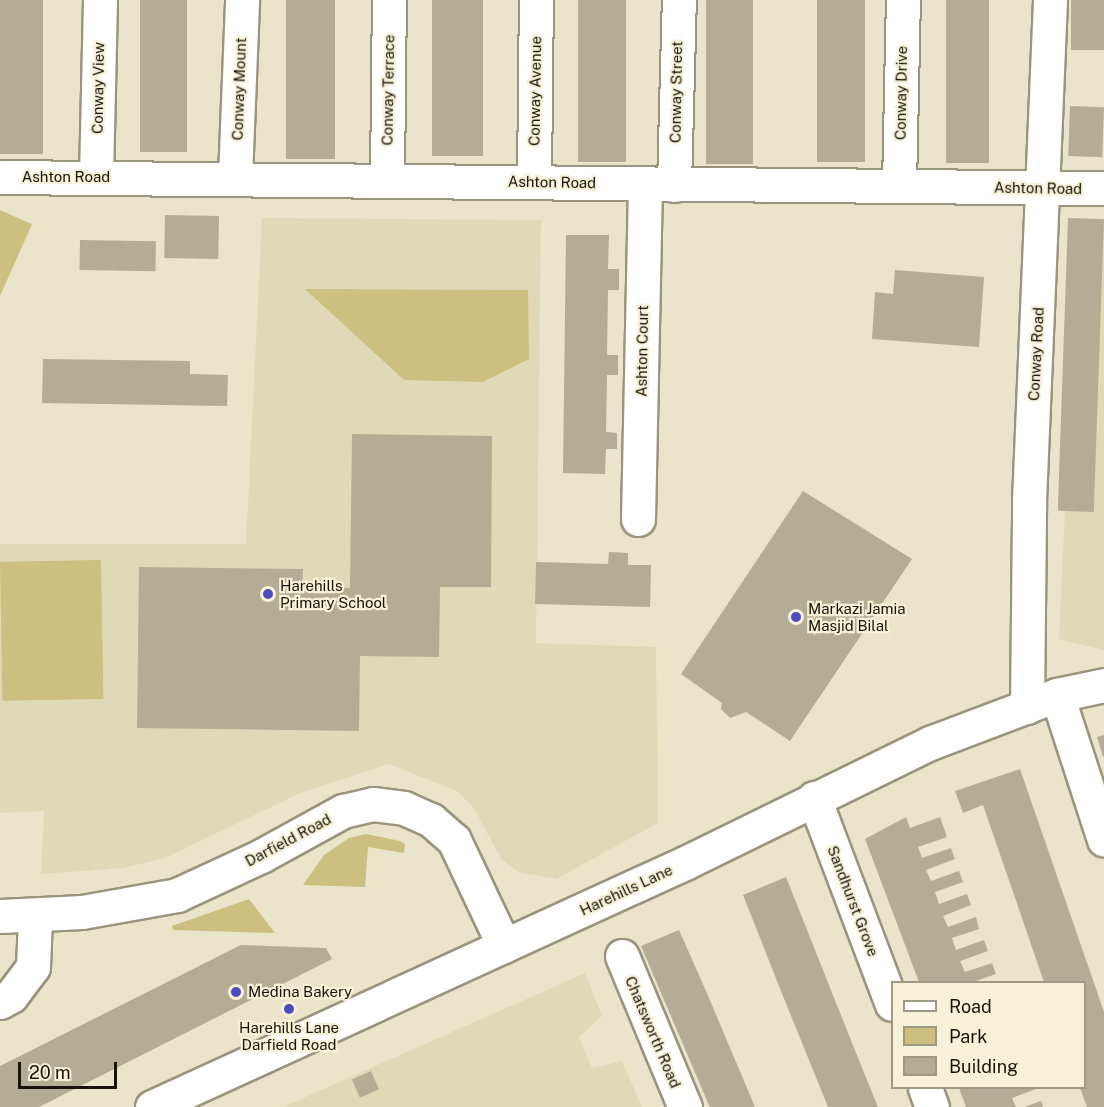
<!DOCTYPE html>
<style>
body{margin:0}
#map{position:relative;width:1104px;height:1107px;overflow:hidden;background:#eae4ca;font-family:"Public Sans",sans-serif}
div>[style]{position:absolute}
.built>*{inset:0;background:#e0d9b8}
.green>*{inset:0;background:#cdbf7f;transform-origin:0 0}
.building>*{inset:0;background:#b2ad94;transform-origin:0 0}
.roads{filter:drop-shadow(2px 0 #99947c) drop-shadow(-2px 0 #99947c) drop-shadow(0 2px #99947c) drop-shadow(0 -2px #99947c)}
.minor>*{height:33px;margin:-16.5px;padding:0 16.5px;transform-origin:16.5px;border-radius:16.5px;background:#fff}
.secondary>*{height:33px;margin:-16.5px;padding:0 16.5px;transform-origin:16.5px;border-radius:16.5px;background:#fff}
.dots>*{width:16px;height:16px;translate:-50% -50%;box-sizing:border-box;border:3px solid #f7f1d7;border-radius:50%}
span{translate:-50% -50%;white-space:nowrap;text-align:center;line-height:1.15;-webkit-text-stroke:4.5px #f7f1d7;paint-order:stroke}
.street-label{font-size:15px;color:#16140b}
.poi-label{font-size:15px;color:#16140b}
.left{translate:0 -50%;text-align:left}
.legend{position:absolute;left:891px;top:981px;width:195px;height:108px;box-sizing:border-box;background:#f7f1d7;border:2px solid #9d9985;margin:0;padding:8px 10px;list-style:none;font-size:18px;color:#16140b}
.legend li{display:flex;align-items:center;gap:12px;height:30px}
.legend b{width:30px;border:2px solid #9d9985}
.scale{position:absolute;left:18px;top:1062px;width:99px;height:27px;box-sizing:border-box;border:3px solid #16140b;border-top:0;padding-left:8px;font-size:18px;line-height:21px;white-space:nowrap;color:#16140b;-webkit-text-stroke:4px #f7f1d7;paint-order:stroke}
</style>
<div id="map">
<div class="built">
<div style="clip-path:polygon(262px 218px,541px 220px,536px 643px,656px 647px,658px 823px,556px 879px,519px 872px,502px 860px,474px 808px,457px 791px,389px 764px,300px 793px,165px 858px,123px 868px,41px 874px,44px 811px,0 813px,0 544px,246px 544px)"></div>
<div style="clip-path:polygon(1068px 218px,1104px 219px,1104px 650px,1059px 639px,1065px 511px)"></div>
<div style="clip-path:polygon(585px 973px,602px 1016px,579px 1037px,592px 1068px,622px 1061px,642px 1107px,283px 1107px)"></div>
</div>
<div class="green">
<div style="left:0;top:210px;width:35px;height:201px;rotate:24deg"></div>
<div style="clip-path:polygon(305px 289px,528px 290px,529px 359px,483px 382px,404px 380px)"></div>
<div style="left:101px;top:560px;width:139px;height:101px;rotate:89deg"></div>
<div style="clip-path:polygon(366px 834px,400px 841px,405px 844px,404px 853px,368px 847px,365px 887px,303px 885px,324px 855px,349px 838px)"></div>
<div style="clip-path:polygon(249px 899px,275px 933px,173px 930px,172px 926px)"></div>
</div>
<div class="building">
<div style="left:0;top:0;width:43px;height:154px"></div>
<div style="left:140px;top:0;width:47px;height:152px"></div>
<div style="left:286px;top:0;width:49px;height:159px"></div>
<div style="left:432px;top:0;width:51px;height:156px"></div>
<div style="left:578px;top:0;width:48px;height:162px"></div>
<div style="left:706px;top:0;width:47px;height:164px"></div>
<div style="left:817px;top:0;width:48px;height:162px"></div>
<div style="left:946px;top:0;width:43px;height:163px"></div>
<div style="left:1071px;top:0;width:33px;height:50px"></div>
<div style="left:1070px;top:106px;width:34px;height:50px;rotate:2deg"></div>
<div style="left:165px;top:215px;width:54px;height:43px;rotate:1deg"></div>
<div style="left:1068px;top:218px;width:36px;height:293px;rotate:2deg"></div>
<div style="clip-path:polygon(566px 235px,609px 235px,608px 269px,619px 269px,619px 290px,608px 290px,607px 355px,618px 355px,618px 375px,607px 375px,606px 432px,617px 433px,617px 449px,606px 449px,605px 474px,563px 473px)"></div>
<div style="left:80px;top:240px;width:76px;height:30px;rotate:1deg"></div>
<div style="clip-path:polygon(895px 270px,984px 277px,979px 347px,872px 339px,875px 292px,893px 294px)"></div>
<div style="clip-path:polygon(43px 359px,190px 361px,190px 374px,228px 375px,227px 406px,42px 403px)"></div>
<div style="clip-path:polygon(352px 434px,492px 436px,491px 587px,440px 587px,439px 657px,360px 656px,359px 731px,137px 728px,139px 567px,303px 569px,302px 587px,350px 588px)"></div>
<div style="clip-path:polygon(803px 491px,912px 559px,790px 741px,746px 712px,730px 718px,721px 709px,722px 703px,681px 674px)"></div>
<div style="clip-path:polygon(609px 552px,628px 553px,628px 565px,651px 565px,650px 607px,535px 604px,536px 562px,608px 564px)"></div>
<div style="clip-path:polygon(1104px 735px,1104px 756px,1103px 757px,1097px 737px)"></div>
<div style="clip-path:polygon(1020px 769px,1104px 1012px,1104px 1107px,1087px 1107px,1080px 1088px,1084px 1088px,1084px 982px,1044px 982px,983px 805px,963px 813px,955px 791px)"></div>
<div style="clip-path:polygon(906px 817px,910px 828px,940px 817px,947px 837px,918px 847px,922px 858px,951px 848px,955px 859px,926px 870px,931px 881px,959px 871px,963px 882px,935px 892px,939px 904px,967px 894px,971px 905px,943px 916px,948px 927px,976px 917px,979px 929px,952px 938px,956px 950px,984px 940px,988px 951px,960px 961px,965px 972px,992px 963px,996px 974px,973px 982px,919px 982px,865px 839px)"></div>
<div style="clip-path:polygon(786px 877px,856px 1053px,878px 1107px,828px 1107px,783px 996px,743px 895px)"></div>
<div style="clip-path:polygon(679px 930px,706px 991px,755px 1107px,710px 1107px,708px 1103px,641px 946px)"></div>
<div style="clip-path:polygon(241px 945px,326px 948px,332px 959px,39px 1107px,0 1107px,0 1066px)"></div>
<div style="left:371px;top:1071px;width:20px;height:21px;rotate:66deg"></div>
<div style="clip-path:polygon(959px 1088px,1036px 1088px,1036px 1089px,1012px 1098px,1016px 1107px,966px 1107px)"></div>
<div style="clip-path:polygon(1041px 1101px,1043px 1107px,1024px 1107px)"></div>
</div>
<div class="roads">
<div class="minor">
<div style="left:0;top:177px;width:1104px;rotate:0.57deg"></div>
<div style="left:96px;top:177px;width:177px;rotate:-88.7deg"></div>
<div style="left:235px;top:177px;width:177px;rotate:-87.7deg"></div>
<div style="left:387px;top:180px;width:180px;rotate:-89.4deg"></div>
<div style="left:534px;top:181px;width:181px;rotate:-89.4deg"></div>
<div style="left:674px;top:185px;width:185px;rotate:-88.5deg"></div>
<div style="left:899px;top:186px;width:186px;rotate:-88.8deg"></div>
<div style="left:638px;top:519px;width:335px;rotate:-88.8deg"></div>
<div style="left:1057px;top:695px;width:152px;rotate:72deg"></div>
<div style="left:1027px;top:707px;width:206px;rotate:-89.4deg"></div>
<div style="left:1029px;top:501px;width:501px;rotate:-87.6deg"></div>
<div style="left:814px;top:798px;width:220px;rotate:69.3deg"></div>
<div style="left:0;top:916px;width:82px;rotate:-2.8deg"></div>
<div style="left:82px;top:912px;width:97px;rotate:-10.1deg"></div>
<div style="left:177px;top:895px;width:93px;rotate:-24.9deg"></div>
<div style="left:261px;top:856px;width:94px;rotate:-28.8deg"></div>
<div style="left:343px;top:811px;width:31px;rotate:-13deg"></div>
<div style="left:373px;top:804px;width:31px;rotate:7deg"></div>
<div style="left:404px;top:808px;width:30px;rotate:24deg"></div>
<div style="left:431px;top:820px;width:30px;rotate:41deg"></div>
<div style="left:454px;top:840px;width:117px;rotate:64.7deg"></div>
<div style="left:622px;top:956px;width:164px;rotate:67.4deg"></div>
<div style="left:0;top:1002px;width:13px;rotate:-29deg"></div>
<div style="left:11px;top:996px;width:36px;rotate:-53deg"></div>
<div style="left:33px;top:967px;width:50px;rotate:-87.7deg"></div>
<div style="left:925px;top:1088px;width:20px;rotate:70deg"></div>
</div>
<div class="secondary">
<div style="left:152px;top:1107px;width:588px;rotate:-24.61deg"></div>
<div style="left:687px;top:862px;width:271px;rotate:-26.1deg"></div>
<div style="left:930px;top:743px;width:136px;rotate:-20.7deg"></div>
<div style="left:1057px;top:695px;width:48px;rotate:-12deg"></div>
</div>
</div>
<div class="dots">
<div style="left:268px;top:594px;background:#4c4cc2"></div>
<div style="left:796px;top:617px;background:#4c4cc2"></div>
<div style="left:236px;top:992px;background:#4c4cc2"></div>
<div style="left:289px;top:1009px;background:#4c4cc2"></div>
</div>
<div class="street-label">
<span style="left:98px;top:88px;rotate:-89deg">Conway View</span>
<span style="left:239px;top:89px;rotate:-88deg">Conway Mount</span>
<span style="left:388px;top:90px;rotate:-89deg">Conway Terrace</span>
<span style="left:535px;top:91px;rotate:-89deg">Conway Avenue</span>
<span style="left:676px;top:92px;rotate:-89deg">Conway Street</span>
<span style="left:901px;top:93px;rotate:-89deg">Conway Drive</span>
<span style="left:66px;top:177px">Ashton Road</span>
<span style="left:552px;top:182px;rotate:1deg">Ashton Road</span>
<span style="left:1038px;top:188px;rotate:1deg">Ashton Road</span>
<span style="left:642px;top:351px;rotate:-89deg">Ashton Court</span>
<span style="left:1036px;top:354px;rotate:-87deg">Conway Road</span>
<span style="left:288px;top:840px;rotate:-28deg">Darfield Road</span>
<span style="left:626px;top:890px;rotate:-25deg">Harehills Lane</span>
<span style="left:853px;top:901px;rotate:69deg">Sandhurst Grove</span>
<span style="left:653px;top:1032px;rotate:67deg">Chatsworth Road</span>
</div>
<div class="poi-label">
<span class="left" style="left:280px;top:594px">Harehills<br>Primary School</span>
<span class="left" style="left:808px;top:617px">Markazi Jamia<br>Masjid Bilal</span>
<span class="left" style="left:248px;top:992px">Medina Bakery</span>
<span style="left:289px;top:1036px">Harehills Lane<br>Darfield Road</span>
</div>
<ul class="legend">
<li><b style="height:8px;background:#fff"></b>Road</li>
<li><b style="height:16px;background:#cdbf7f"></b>Park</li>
<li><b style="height:16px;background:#b2ad94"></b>Building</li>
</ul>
<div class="scale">20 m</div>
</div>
